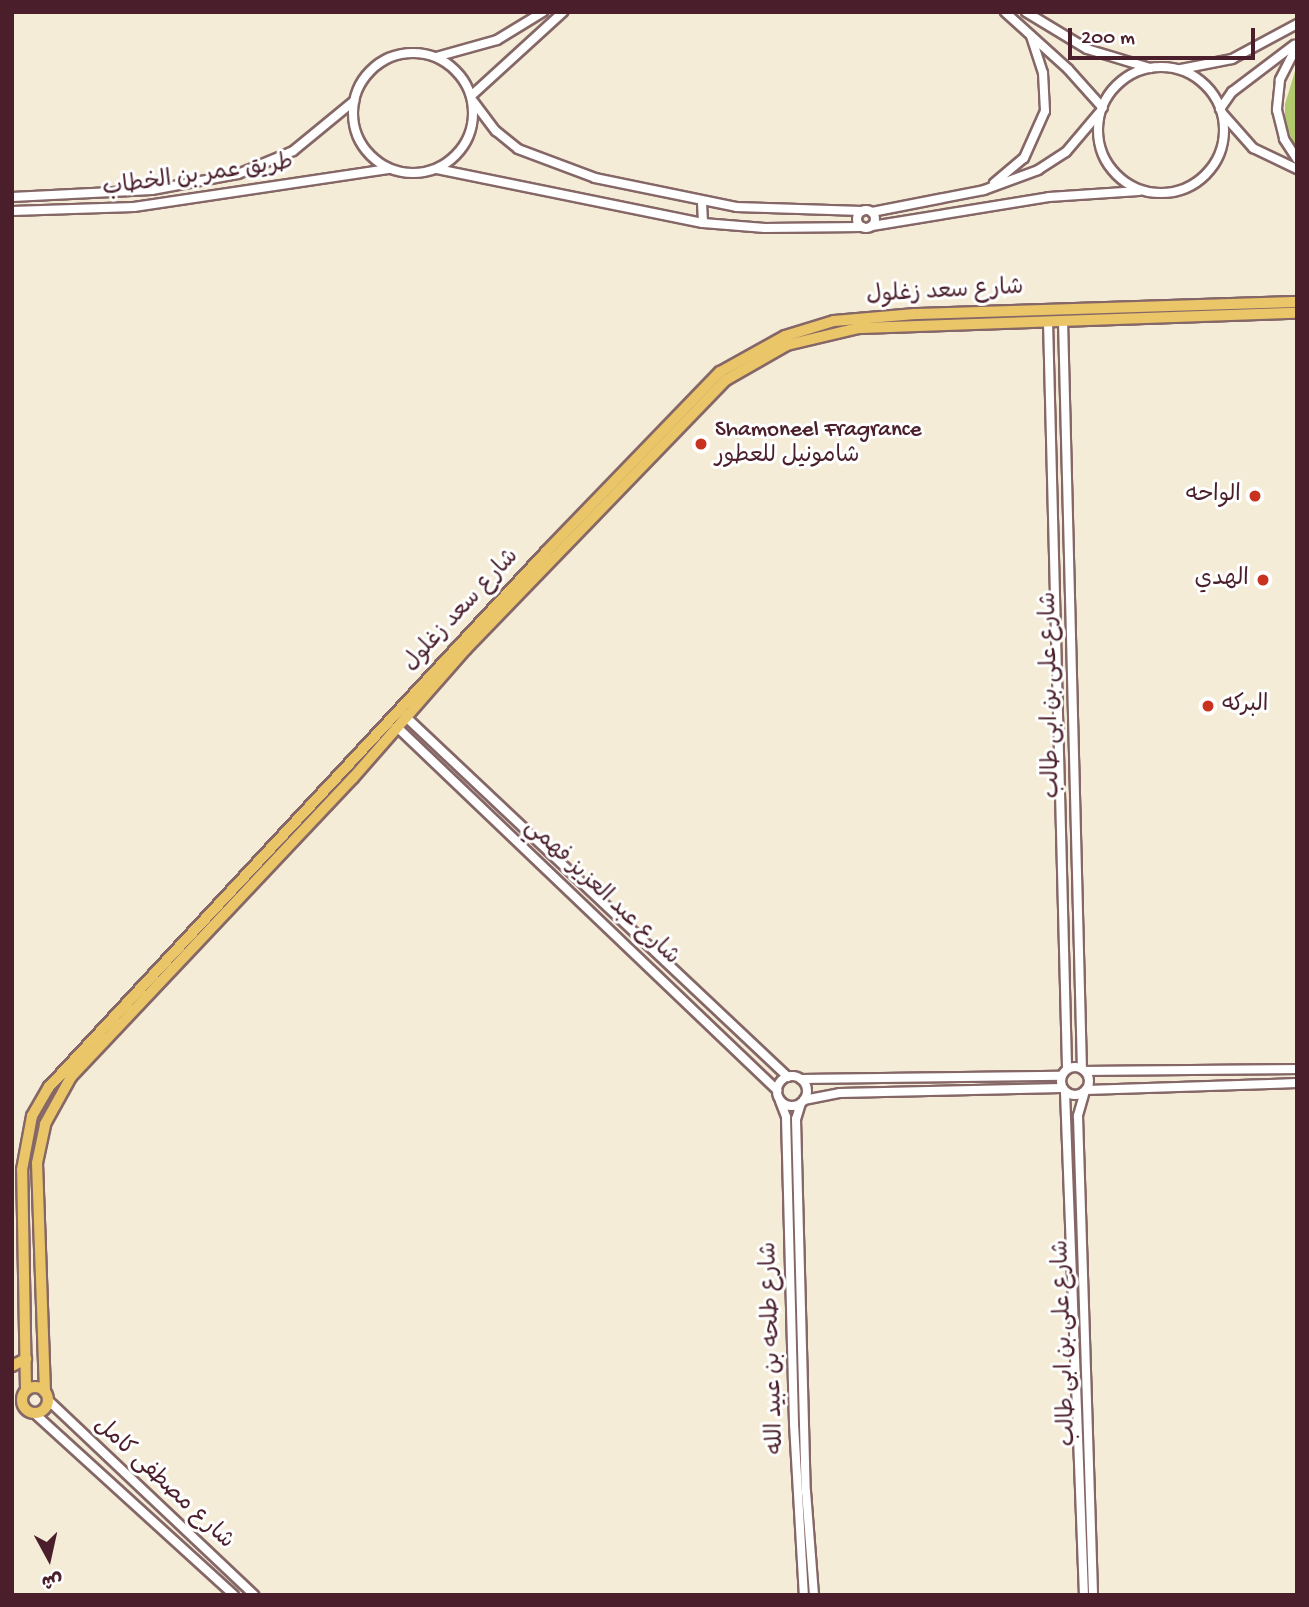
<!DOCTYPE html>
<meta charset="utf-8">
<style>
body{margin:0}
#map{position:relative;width:1309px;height:1607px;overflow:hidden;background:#f4ecd7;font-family:"Gochi Hand","Playpen Sans Arabic",sans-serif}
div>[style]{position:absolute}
.green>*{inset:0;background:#b2c96e}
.roads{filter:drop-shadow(2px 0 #866767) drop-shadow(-2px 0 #866767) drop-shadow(0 2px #866767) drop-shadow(0 -2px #866767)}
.minor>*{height:8px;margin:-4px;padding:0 4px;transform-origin:4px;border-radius:4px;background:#fff}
.minor>.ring{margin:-4px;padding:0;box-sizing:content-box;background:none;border:8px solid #fff;border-radius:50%}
.major>*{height:10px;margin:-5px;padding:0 5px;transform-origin:5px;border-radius:5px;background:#eac669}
.major>.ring{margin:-5px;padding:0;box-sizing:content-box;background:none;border:10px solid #eac669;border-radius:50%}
.dots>*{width:19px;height:19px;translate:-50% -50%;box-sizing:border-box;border:4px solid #fff;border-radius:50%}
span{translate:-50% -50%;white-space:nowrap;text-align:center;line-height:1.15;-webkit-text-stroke:6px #fff;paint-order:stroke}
.street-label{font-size:23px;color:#4a1f2b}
.poi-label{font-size:23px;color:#4a1f2b}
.left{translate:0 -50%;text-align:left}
.right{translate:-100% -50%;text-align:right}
.frame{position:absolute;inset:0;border:14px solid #4a1f2b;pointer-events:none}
.north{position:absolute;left:14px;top:1523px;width:70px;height:70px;-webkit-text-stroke:5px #fff;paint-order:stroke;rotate:172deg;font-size:19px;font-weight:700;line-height:28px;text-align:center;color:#4a1f2b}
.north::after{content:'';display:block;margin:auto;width:24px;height:32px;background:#4a1f2b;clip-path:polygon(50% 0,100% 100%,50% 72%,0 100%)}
.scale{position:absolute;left:1068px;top:28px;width:187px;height:32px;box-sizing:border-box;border:4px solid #4a1f2b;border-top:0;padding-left:9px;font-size:21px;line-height:24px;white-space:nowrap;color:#4a1f2b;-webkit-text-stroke:5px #fff;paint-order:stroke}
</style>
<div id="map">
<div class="green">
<div style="clip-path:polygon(1296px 68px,1297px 67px,1297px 151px,1285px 123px,1285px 104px)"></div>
</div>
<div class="roads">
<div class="minor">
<div style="left:1005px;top:12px;width:85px;rotate:42.1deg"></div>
<div style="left:1068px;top:69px;width:52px;rotate:48.1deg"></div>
<div style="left:1026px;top:12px;width:71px;rotate:31.2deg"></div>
<div style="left:1087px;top:49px;width:66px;rotate:16.8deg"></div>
<div style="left:1297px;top:46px;width:38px;rotate:117deg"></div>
<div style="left:1280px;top:80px;width:30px;rotate:96deg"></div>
<div style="left:1277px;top:110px;width:30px;rotate:76deg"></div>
<div style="left:1284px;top:139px;width:24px;rotate:57deg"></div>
<div class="ring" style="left:353px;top:53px;width:112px;height:112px"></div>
<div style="left:436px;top:57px;width:63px;rotate:-15.6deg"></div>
<div style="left:497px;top:40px;width:54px;rotate:-31.3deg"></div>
<div class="ring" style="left:1098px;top:67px;width:118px;height:118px"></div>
<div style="left:1181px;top:69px;width:52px;rotate:-11.1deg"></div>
<div style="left:1232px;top:59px;width:74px;rotate:-28.3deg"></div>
<div style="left:471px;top:96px;width:125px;rotate:-42.4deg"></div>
<div style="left:473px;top:101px;width:38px;rotate:53deg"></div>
<div style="left:496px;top:131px;width:28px;rotate:39deg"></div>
<div style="left:518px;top:149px;width:82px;rotate:20.6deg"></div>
<div style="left:595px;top:178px;width:144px;rotate:11.6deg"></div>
<div style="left:736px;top:207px;width:126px;rotate:1.8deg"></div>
<div style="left:1220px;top:109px;width:21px;rotate:-55deg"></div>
<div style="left:1232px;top:92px;width:78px;rotate:-37.2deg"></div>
<div style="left:1222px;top:113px;width:47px;rotate:48.5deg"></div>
<div style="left:1253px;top:148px;width:49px;rotate:25.5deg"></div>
<div style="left:437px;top:169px;width:271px;rotate:11.5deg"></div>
<div style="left:703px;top:223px;width:62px;rotate:4.6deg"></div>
<div style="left:765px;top:228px;width:97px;rotate:-0.6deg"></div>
<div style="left:994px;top:183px;width:39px;rotate:-40deg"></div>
<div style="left:1024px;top:158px;width:51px;rotate:-65.9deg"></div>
<div style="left:1045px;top:111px;width:38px;rotate:-93deg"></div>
<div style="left:1043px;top:73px;width:39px;rotate:-108deg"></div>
<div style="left:12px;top:197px;width:140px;rotate:-2.9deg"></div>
<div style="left:152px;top:190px;width:87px;rotate:-10.5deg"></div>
<div style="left:238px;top:174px;width:60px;rotate:-22.7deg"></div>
<div style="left:293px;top:151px;width:79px;rotate:-39.3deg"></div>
<div style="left:702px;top:203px;width:20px;rotate:87deg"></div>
<div class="ring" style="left:857px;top:210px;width:10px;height:10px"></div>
<div style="left:12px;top:211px;width:122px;rotate:-1.9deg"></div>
<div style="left:134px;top:207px;width:257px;rotate:-8.5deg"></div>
<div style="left:872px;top:212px;width:114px;rotate:-11.1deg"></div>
<div style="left:984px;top:190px;width:58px;rotate:-20.3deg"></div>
<div style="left:1038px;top:170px;width:33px;rotate:-33deg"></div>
<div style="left:1066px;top:152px;width:51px;rotate:-49.8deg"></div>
<div style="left:872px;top:226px;width:179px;rotate:-9.3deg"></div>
<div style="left:1049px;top:197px;width:90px;rotate:-3.8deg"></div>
<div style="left:1063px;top:320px;width:749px;rotate:88.55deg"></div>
<div style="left:1048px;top:321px;width:748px;rotate:88.54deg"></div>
<div style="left:406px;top:717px;width:525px;rotate:43.3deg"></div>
<div style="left:397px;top:727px;width:526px;rotate:43.69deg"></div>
<div class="ring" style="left:1061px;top:1067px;width:20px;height:20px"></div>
<div style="left:1085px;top:1071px;width:212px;rotate:-0.5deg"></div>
<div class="ring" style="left:777px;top:1076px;width:22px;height:22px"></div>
<div style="left:801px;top:1079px;width:260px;rotate:-0.7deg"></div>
<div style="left:1086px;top:1090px;width:211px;rotate:-1.9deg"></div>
<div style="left:1085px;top:1091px;width:26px;rotate:106deg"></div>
<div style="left:1078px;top:1116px;width:479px;rotate:88.2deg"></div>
<div style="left:1065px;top:1092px;width:503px;rotate:87.84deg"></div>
<div style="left:804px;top:1100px;width:37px;rotate:-11deg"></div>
<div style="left:840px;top:1093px;width:222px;rotate:-1.3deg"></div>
<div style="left:780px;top:1101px;width:17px;rotate:69deg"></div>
<div style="left:786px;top:1117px;width:307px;rotate:88.5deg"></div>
<div style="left:794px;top:1424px;width:171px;rotate:86.7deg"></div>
<div style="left:801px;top:1103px;width:17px;rotate:107deg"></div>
<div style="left:796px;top:1119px;width:372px;rotate:88.5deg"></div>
<div style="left:806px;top:1491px;width:104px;rotate:85.6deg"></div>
<div style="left:48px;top:1400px;width:284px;rotate:43.4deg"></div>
<div style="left:34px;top:1413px;width:270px;rotate:42.3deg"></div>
</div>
<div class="major">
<div style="left:12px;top:1366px;width:16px;rotate:-27deg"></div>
<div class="ring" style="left:22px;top:1387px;width:16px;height:16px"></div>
<div style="left:26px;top:1390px;width:220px;rotate:-91deg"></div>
<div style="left:22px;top:1170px;width:55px;rotate:-79.5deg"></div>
<div style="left:32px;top:1116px;width:34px;rotate:-60deg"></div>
<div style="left:49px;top:1087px;width:730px;rotate:-47.11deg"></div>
<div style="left:546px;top:552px;width:250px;rotate:-46deg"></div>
<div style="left:720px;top:372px;width:74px;rotate:-29deg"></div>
<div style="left:785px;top:336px;width:51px;rotate:-17deg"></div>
<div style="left:834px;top:321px;width:81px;rotate:-4.9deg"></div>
<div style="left:915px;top:314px;width:382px;rotate:-1.8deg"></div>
<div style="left:45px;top:1392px;width:229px;rotate:-92deg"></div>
<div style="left:37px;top:1163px;width:40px;rotate:-78deg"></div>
<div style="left:45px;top:1124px;width:54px;rotate:-61deg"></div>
<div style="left:71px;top:1077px;width:411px;rotate:-46.7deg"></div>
<div style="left:353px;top:778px;width:171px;rotate:-48.8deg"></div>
<div style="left:466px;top:649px;width:374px;rotate:-46deg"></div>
<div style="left:726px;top:380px;width:70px;rotate:-29.8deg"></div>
<div style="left:787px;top:345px;width:74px;rotate:-13.3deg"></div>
<div style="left:859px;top:328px;width:438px;rotate:-2deg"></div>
</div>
</div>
<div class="dots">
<div style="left:701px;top:444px;background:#c8321e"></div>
<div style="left:1255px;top:496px;background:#c8321e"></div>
<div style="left:1263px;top:580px;background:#c8321e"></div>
<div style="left:1208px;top:706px;background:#c8321e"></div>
</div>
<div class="street-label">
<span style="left:198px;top:177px;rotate:-8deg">طريق عمر بن الخطاب</span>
<span style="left:945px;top:293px;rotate:-3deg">شارع سعد زغلول</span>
<span style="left:462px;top:611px;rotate:-47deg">شارع سعد زغلول</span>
<span style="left:1052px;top:695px;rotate:-91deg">شارع على بن ابى طالب</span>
<span style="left:601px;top:893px;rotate:43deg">شارع عبد العزيز فهمي</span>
<span style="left:1066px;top:1343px;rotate:-92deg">شارع على بن ابى طالب</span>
<span style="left:774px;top:1348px;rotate:-92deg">شارع طلحه بن عبيد الله</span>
<span style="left:163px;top:1484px;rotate:43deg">شارع مصطفى كامل</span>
</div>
<div class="poi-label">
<span class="left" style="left:715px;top:444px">Shamoneel Fragrance<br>شامونيل للعطور</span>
<span class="right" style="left:1241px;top:496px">الواحه</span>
<span class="right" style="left:1249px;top:580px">الهدي</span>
<span class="left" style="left:1222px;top:706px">البركه</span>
</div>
<div class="frame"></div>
<div class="north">ش</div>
<div class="scale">200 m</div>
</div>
